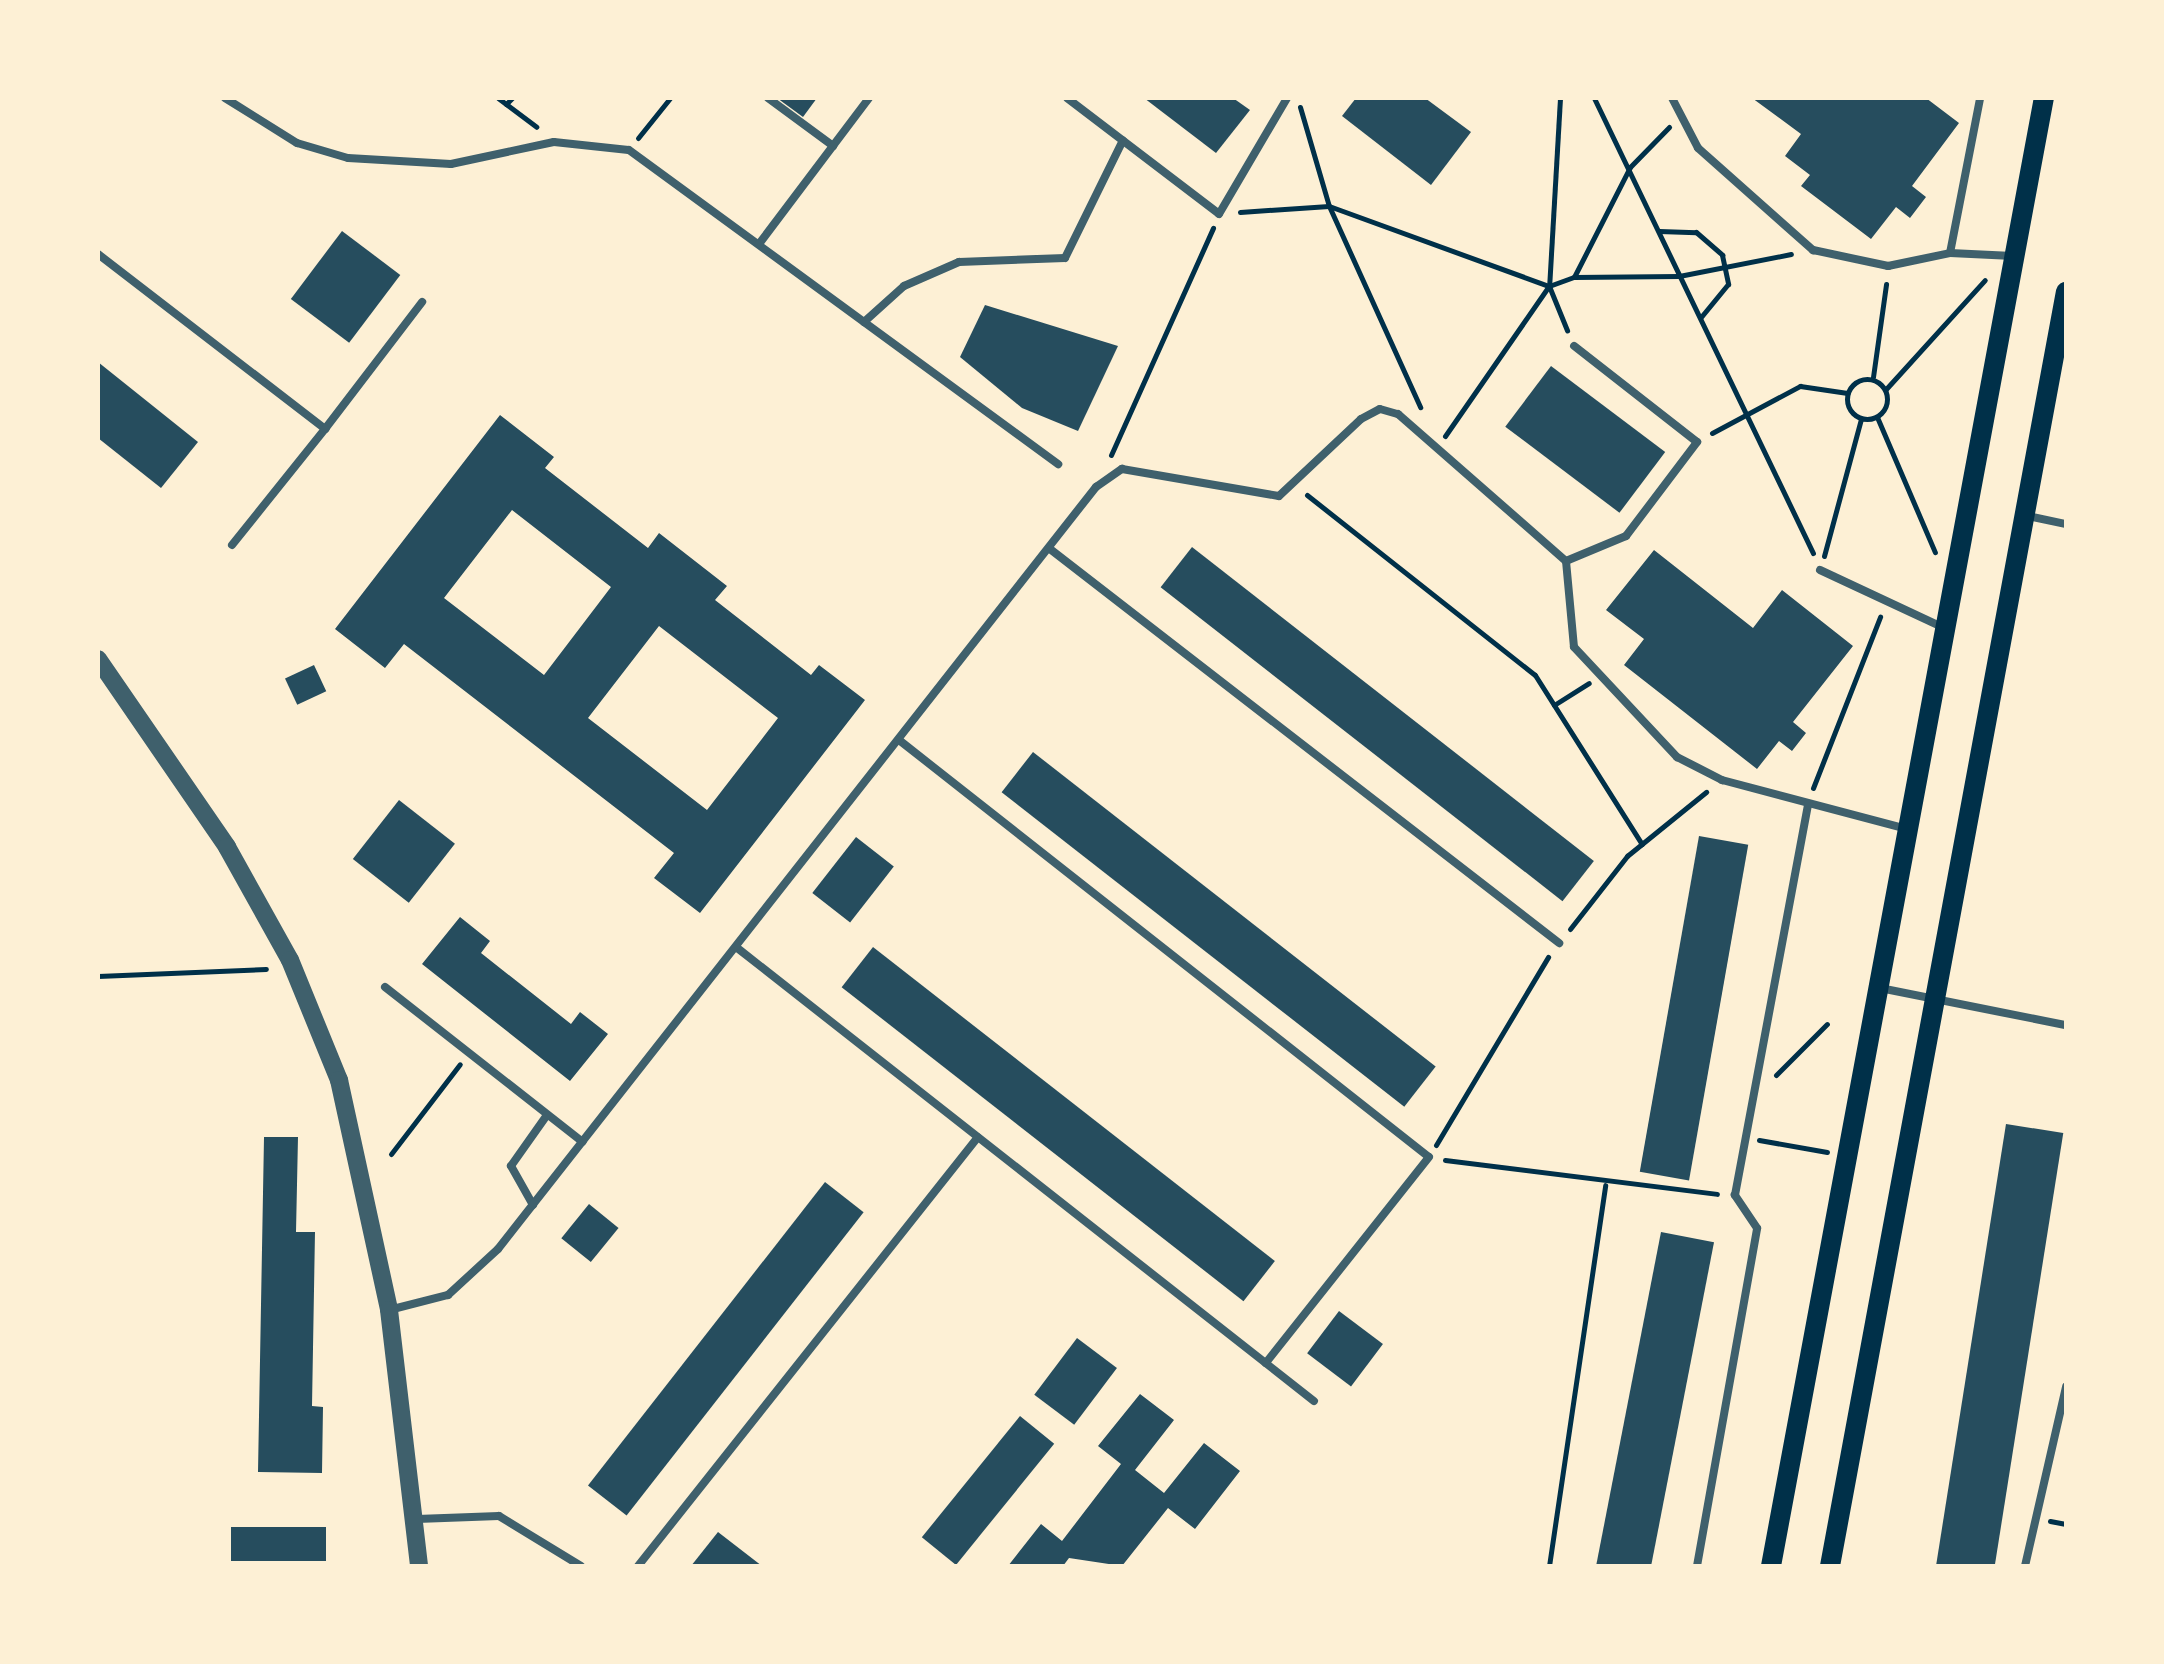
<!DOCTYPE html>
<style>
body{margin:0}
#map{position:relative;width:2164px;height:1664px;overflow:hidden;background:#fdf0d5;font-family:"DM Sans",sans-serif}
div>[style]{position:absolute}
.building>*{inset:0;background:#264d5e;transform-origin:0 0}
.path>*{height:5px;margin:-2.5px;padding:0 2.5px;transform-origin:2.5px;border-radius:2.5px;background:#003049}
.path>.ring{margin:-2.5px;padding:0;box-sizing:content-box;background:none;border:5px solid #003049;border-radius:50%}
.service>*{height:8px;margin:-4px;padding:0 4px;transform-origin:4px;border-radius:4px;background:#3f606c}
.tertiary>*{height:18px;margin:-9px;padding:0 9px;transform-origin:9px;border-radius:9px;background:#3f606c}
.secondary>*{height:20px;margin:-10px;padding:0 10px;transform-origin:10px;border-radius:10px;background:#003049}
span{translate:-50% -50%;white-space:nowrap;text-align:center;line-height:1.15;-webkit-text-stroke:10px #fdf0d5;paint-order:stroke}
.frame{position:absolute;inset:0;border:100px solid #fdf0d5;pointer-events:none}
</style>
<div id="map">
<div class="building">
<div style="clip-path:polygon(777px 98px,817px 98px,803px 117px)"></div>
<div style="clip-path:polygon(1144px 98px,1233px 98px,1250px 110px,1216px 153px)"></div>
<div style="clip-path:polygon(1356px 98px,1425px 98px,1471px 132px,1431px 185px,1342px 116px)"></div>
<div style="clip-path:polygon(1752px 98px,1926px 98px,1959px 123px,1912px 186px,1926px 197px,1910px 218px,1896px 207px,1871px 239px,1801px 186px,1810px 175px,1785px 156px,1801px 134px)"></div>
<div style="left:342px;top:231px;width:73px;height:85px;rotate:37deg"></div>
<div style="clip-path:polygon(985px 305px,1118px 346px,1078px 431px,1022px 408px,960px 357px)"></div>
<div style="clip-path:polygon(98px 362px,198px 442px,161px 488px,98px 438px)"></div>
<div style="left:1551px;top:366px;width:143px;height:76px;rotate:37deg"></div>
<div style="clip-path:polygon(evenodd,500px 415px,554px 457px,545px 468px,648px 548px,659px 533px,727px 586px,715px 600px,811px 675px,819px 665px,865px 700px,700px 913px,654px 878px,674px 853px,404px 644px,385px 668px,335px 629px,500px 415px,512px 510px,611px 587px,544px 675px,444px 598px,512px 510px,500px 415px,659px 626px,778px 718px,707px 810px,588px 718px,659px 626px)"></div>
<div style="left:1192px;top:547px;width:510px;height:51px;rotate:38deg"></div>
<div style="clip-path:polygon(1654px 550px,1753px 628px,1782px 590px,1853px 646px,1793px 722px,1806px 733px,1792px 751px,1779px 741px,1757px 769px,1624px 665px,1644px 639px,1606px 610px)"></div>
<div style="left:314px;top:665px;width:29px;height:32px;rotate:65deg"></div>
<div style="left:1033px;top:752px;width:511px;height:51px;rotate:38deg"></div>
<div style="left:399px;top:800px;width:71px;height:75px;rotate:38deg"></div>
<div style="left:1699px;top:836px;width:50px;height:341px;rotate:10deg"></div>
<div style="left:856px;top:837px;width:48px;height:71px;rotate:38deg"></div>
<div style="clip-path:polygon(460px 917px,490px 941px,481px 953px,571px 1024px,580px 1012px,608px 1034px,570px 1081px,422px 964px)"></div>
<div style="left:873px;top:947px;width:510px;height:51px;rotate:38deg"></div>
<div style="left:2006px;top:1124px;width:58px;height:450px;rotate:9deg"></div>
<div style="clip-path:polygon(264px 1137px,298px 1137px,296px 1232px,315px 1232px,312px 1406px,323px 1407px,322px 1473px,258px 1472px)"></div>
<div style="left:825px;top:1182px;width:49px;height:385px;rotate:38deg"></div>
<div style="left:589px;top:1204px;width:38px;height:44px;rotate:39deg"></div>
<div style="left:1661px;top:1232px;width:54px;height:339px;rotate:11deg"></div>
<div style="left:1339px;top:1311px;width:55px;height:53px;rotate:37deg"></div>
<div style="left:1077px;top:1338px;width:50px;height:71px;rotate:37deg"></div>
<div style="clip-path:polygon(1140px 1394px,1174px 1420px,1135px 1470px,1164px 1493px,1204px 1443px,1240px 1471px,1195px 1529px,1168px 1508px,1122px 1566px,1069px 1558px,1063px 1566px,1008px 1566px,1041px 1524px,1062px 1541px,1121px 1464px,1098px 1446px)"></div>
<div style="left:1020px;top:1416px;width:44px;height:156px;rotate:39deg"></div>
<div style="left:326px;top:1527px;width:34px;height:95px;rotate:90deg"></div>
<div style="clip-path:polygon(718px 1532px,762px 1566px,691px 1566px)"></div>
</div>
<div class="path">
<div style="left:498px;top:98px;width:10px;rotate:37deg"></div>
<div style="left:512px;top:98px;width:8px;rotate:135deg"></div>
<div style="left:506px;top:104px;width:38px;rotate:37deg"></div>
<div style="left:1560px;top:98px;width:188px;rotate:93.3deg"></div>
<div style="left:1549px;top:286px;width:48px;rotate:67.8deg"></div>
<div style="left:1594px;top:98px;width:505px;rotate:64.3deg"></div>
<div style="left:1300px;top:107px;width:103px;rotate:73.7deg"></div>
<div style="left:1329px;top:206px;width:221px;rotate:65.6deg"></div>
<div style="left:638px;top:138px;width:51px;rotate:-51.3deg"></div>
<div style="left:1240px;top:212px;width:89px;rotate:-3.9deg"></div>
<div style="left:1329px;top:206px;width:234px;rotate:20deg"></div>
<div style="left:1549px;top:286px;width:27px;rotate:-20deg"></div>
<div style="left:1574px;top:277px;width:105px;rotate:-0.5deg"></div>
<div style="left:1679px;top:276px;width:114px;rotate:-11.1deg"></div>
<div style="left:1659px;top:231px;width:37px;rotate:2deg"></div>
<div style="left:1696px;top:232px;width:35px;rotate:41deg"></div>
<div style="left:1722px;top:255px;width:30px;rotate:78deg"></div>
<div style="left:1728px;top:284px;width:43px;rotate:129.3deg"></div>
<div style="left:1574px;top:277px;width:123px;rotate:-63deg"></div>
<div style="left:1630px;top:167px;width:56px;rotate:-45.7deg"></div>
<div style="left:1873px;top:377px;width:94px;rotate:-82deg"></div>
<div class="ring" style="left:1847px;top:379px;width:35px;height:35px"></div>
<div style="left:1886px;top:389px;width:147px;rotate:-47.8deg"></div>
<div style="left:1877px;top:417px;width:147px;rotate:66.8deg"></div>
<div style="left:1712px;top:433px;width:100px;rotate:-28.1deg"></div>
<div style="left:1800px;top:386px;width:48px;rotate:8.5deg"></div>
<div style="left:1445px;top:436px;width:183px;rotate:-55.3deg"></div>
<div style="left:1111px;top:455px;width:249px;rotate:-65.8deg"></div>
<div style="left:1307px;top:495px;width:290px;rotate:38.3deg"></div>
<div style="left:1535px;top:675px;width:200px;rotate:57.7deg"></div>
<div style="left:1824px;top:556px;width:142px;rotate:-74.9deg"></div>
<div style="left:1554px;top:705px;width:41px;rotate:-32.2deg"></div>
<div style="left:1813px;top:788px;width:184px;rotate:-68.6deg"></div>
<div style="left:1570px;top:929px;width:93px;rotate:-52deg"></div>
<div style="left:1627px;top:856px;width:102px;rotate:-39deg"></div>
<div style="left:98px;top:976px;width:168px;rotate:-2.4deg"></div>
<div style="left:1776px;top:1075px;width:72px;rotate:-45deg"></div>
<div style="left:1759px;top:1140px;width:69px;rotate:10deg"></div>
<div style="left:1436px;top:1145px;width:219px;rotate:-59.2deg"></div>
<div style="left:391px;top:1154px;width:113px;rotate:-52.5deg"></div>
<div style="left:1445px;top:1160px;width:274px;rotate:7.1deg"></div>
<div style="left:2050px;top:1521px;width:16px;rotate:11deg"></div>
<div style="left:1549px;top:1566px;width:385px;rotate:-81.6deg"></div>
</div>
<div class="service">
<div style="left:225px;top:98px;width:85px;rotate:32deg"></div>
<div style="left:297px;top:143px;width:53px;rotate:16.4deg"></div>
<div style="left:348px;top:158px;width:103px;rotate:3.3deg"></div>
<div style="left:451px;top:164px;width:105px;rotate:-12.1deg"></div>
<div style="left:554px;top:142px;width:75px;rotate:6.1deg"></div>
<div style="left:629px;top:150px;width:532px;rotate:36.2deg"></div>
<div style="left:768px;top:98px;width:81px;rotate:36.4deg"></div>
<div style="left:1067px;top:98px;width:191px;rotate:37.3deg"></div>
<div style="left:1219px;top:214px;width:134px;rotate:-59.6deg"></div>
<div style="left:1672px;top:98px;width:56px;rotate:62.5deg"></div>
<div style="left:1698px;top:148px;width:154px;rotate:41.6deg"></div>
<div style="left:1813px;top:250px;width:77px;rotate:12deg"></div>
<div style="left:1888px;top:266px;width:63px;rotate:-11.8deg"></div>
<div style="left:1950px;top:253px;width:63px;rotate:2.7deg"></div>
<div style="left:759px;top:244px;width:183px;rotate:-53deg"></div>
<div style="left:1950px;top:253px;width:158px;rotate:-79deg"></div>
<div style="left:98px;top:254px;width:287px;rotate:37.6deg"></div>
<div style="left:325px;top:429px;width:160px;rotate:-52.6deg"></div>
<div style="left:864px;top:322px;width:54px;rotate:-42deg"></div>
<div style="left:904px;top:286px;width:60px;rotate:-23.6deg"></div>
<div style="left:959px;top:262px;width:106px;rotate:-2.2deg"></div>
<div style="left:1065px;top:258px;width:131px;rotate:-63.8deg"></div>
<div style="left:2028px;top:516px;width:39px;rotate:12deg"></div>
<div style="left:232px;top:545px;width:149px;rotate:-51.3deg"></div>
<div style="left:1050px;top:549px;width:644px;rotate:37.74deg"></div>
<div style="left:1566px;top:561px;width:65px;rotate:-22.6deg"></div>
<div style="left:1626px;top:536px;width:118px;rotate:-52.9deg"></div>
<div style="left:1697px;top:442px;width:156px;rotate:-142deg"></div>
<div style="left:1820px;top:570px;width:135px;rotate:25deg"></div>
<div style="left:899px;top:740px;width:674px;rotate:38.2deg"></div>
<div style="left:1429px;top:1157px;width:263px;rotate:128.4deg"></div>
<div style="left:736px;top:947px;width:735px;rotate:38.15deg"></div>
<div style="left:385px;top:987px;width:251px;rotate:38.1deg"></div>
<div style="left:1880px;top:988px;width:190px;rotate:11.3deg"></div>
<div style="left:533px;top:1205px;width:45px;rotate:-119.4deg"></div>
<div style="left:511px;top:1166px;width:62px;rotate:-54.8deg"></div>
<div style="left:389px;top:1310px;width:61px;rotate:-14.3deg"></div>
<div style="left:448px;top:1295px;width:68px;rotate:-42.6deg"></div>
<div style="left:498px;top:1249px;width:969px;rotate:-51.88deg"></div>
<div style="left:1096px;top:487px;width:32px;rotate:-35deg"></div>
<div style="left:1122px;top:469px;width:159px;rotate:9.8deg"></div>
<div style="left:1279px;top:496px;width:112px;rotate:-43.2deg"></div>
<div style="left:1361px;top:419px;width:21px;rotate:-28deg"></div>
<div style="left:1380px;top:409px;width:19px;rotate:16deg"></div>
<div style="left:1398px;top:414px;width:223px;rotate:41.2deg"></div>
<div style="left:1566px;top:561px;width:86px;rotate:84.7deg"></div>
<div style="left:1574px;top:647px;width:151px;rotate:46.9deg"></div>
<div style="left:1677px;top:757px;width:51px;rotate:27.1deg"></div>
<div style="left:1722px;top:780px;width:188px;rotate:14.8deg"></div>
<div style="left:417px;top:1519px;width:82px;rotate:-2.1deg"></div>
<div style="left:499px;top:1516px;width:96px;rotate:31.4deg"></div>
<div style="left:638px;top:1566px;width:547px;rotate:-51.6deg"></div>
<div style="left:1697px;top:1566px;width:343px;rotate:-79.9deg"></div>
<div style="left:1757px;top:1228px;width:40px;rotate:-124deg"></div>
<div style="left:1735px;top:1195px;width:398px;rotate:-79.4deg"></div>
<div style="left:2025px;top:1566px;width:184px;rotate:-77.1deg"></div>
</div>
<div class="tertiary">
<div style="left:98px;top:659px;width:228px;rotate:55.5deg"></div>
<div style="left:227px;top:847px;width:129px;rotate:60.9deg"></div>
<div style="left:290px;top:960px;width:130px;rotate:67.8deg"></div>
<div style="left:339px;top:1080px;width:235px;rotate:77.7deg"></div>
<div style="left:389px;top:1310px;width:258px;rotate:83.3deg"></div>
</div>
<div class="secondary">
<div style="left:1771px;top:1566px;width:1493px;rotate:-79.47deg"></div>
<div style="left:1830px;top:1566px;width:1296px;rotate:-79.51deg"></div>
</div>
<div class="frame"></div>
</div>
